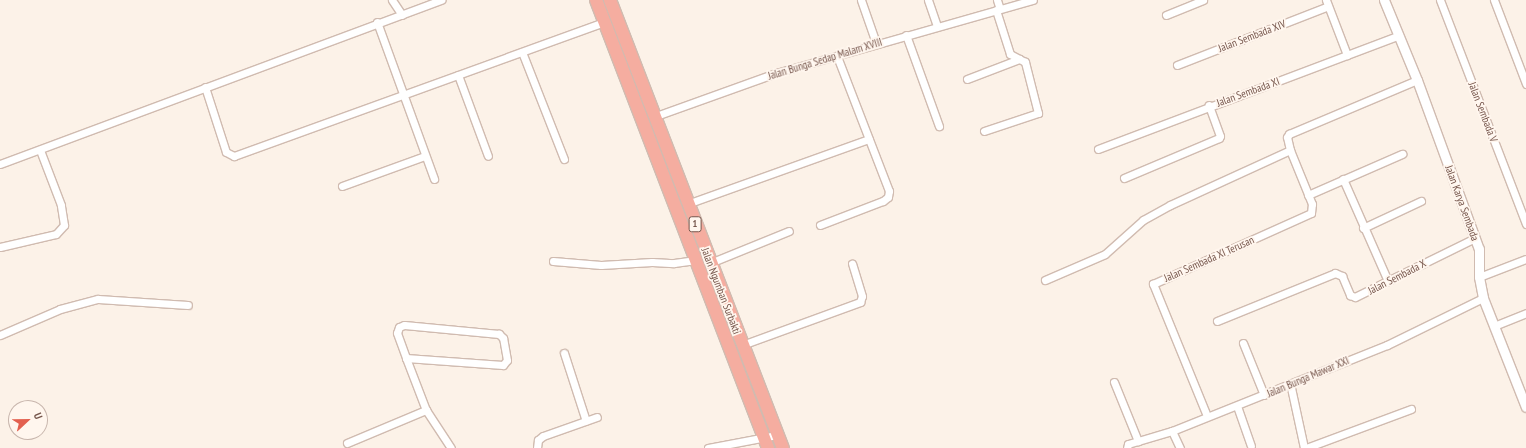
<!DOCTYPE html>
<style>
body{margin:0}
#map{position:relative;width:1526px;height:448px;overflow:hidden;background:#fcf2e8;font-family:"PT Sans Narrow",sans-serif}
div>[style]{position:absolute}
.roads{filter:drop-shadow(1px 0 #d0bbb0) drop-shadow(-1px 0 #d0bbb0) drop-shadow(0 1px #d0bbb0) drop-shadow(0 -1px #d0bbb0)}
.street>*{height:7px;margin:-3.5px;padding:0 3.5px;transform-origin:3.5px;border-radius:3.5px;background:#fff}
.secondary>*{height:9px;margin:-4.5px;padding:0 4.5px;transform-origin:4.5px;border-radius:4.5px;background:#fff}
.highway>*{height:12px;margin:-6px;padding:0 6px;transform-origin:6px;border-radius:6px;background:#f5ada0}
span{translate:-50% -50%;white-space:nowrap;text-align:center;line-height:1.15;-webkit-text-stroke:3.5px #fff6ee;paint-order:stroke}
.shield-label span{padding:1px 3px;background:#fff6ee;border:1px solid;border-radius:3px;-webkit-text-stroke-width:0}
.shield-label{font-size:10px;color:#76564c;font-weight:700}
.street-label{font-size:11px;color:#76564c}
.north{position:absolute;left:8px;top:400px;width:40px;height:40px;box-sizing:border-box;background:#fff6ee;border:1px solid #c8b6ad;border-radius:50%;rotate:68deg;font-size:11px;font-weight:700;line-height:16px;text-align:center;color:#76564c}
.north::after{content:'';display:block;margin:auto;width:14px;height:18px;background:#e3604f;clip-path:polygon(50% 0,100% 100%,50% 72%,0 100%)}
</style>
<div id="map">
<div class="roads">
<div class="street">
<div style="left:392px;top:0;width:18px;rotate:56deg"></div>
<div style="left:861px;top:0;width:46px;rotate:70.8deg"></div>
<div style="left:928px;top:0;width:28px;rotate:71deg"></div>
<div style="left:997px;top:0;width:9px;rotate:72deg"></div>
<div style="left:1326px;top:0;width:59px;rotate:69.1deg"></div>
<div style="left:1440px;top:0;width:240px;rotate:69deg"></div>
<div style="left:1494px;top:0;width:90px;rotate:69.1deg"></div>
<div style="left:1166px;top:15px;width:40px;rotate:-22deg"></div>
<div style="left:377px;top:22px;width:167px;rotate:70deg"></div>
<div style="left:906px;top:35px;width:97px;rotate:70.1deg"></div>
<div style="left:522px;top:52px;width:115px;rotate:68.6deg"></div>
<div style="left:1177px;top:65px;width:162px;rotate:-21.3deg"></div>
<div style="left:458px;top:75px;width:86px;rotate:69.7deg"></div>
<div style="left:967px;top:79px;width:56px;rotate:-21deg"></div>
<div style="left:205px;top:87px;width:68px;rotate:72.1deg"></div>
<div style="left:226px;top:152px;width:9px;rotate:27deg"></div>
<div style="left:234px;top:156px;width:394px;rotate:-19.9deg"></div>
<div style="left:653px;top:117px;width:131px;rotate:-19.7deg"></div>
<div style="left:776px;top:73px;width:267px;rotate:-15.9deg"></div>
<div style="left:984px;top:131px;width:57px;rotate:-18.4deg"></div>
<div style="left:1038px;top:113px;width:53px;rotate:-104.3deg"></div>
<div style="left:1025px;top:62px;width:17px;rotate:-152deg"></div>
<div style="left:1010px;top:54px;width:46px;rotate:-107.7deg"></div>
<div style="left:1098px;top:149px;width:322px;rotate:-20.7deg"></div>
<div style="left:0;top:164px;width:471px;rotate:-20.4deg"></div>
<div style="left:1124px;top:178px;width:103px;rotate:-22.8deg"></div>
<div style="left:1219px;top:138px;width:2px;rotate:-63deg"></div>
<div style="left:1220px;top:136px;width:33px;rotate:-110deg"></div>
<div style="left:1343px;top:179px;width:111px;rotate:66.2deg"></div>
<div style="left:342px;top:186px;width:88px;rotate:-19.9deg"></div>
<div style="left:1308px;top:195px;width:103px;rotate:-23.6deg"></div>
<div style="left:687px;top:204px;width:193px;rotate:-19.7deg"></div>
<div style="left:820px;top:225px;width:67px;rotate:-20.9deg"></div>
<div style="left:883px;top:201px;width:6px;rotate:-39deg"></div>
<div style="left:888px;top:197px;width:6px;rotate:-81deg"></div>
<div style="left:889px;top:191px;width:145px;rotate:-111.1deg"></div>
<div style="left:1363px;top:228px;width:64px;rotate:-25deg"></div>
<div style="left:0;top:247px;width:57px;rotate:-13.1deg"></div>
<div style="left:56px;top:234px;width:12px;rotate:-48deg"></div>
<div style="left:64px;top:225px;width:20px;rotate:-99deg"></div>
<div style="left:61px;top:205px;width:59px;rotate:-110.9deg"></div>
<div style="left:553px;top:261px;width:48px;rotate:4.8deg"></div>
<div style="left:601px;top:265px;width:51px;rotate:-3.4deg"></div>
<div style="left:652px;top:262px;width:22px;rotate:3deg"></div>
<div style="left:674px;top:263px;width:22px;rotate:-8deg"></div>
<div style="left:710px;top:263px;width:85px;rotate:-22.1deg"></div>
<div style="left:1479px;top:277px;width:50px;rotate:-21deg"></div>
<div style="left:1045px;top:280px;width:65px;rotate:-23.4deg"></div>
<div style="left:1105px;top:254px;width:51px;rotate:-41.8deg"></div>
<div style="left:1143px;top:220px;width:31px;rotate:-29deg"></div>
<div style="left:1170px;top:205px;width:132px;rotate:-24.6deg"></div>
<div style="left:1217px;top:321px;width:127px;rotate:-22.1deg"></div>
<div style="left:1335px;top:273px;width:8px;rotate:23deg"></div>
<div style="left:1342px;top:276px;width:21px;rotate:67deg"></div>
<div style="left:1350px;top:295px;width:5px;rotate:22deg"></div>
<div style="left:1355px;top:297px;width:134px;rotate:-26.2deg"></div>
<div style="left:1494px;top:326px;width:35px;rotate:-22deg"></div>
<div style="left:0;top:335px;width:65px;rotate:-23.4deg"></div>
<div style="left:60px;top:309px;width:39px;rotate:-15deg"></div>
<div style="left:98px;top:299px;width:90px;rotate:3.8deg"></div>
<div style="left:1243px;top:343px;width:56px;rotate:68deg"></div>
<div style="left:742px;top:345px;width:126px;rotate:-20deg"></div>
<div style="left:860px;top:302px;width:6px;rotate:-72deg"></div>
<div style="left:862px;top:296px;width:34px;rotate:-107deg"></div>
<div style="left:564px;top:353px;width:71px;rotate:72.1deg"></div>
<div style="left:406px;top:358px;width:97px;rotate:4.1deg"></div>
<div style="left:503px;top:365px;width:6px;rotate:-51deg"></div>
<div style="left:507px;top:360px;width:22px;rotate:-100deg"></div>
<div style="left:503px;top:338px;width:6px;rotate:-135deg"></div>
<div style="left:499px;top:334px;width:95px;rotate:-174.6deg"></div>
<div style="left:404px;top:325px;width:5px;rotate:158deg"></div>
<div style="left:399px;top:327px;width:6px;rotate:108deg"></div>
<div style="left:397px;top:333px;width:27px;rotate:70deg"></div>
<div style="left:406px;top:358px;width:56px;rotate:69deg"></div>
<div style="left:426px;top:410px;width:45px;rotate:56.7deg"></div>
<div style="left:1114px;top:382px;width:64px;rotate:67.9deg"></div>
<div style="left:1290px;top:383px;width:66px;rotate:77.8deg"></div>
<div style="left:1237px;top:406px;width:42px;rotate:70.7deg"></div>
<div style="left:1207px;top:416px;width:143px;rotate:-112.2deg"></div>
<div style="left:1153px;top:284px;width:173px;rotate:-24.2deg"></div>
<div style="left:1311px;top:213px;width:9px;rotate:-84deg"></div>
<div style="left:1312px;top:204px;width:58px;rotate:-112.2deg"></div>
<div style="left:1290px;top:150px;width:13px;rotate:-103deg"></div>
<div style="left:1287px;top:137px;width:4px;rotate:-56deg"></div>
<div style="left:1289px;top:134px;width:139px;rotate:-22.9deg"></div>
<div style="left:1172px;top:431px;width:19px;rotate:65deg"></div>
<div style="left:347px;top:443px;width:86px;rotate:-22.7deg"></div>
<div style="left:537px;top:448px;width:8px;rotate:-83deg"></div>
<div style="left:538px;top:440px;width:6px;rotate:-39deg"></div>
<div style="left:543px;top:436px;width:57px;rotate:-19.4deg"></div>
<div style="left:708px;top:448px;width:70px;rotate:-10.7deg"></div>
<div style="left:1127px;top:448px;width:4px;rotate:-76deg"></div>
<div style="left:1128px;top:444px;width:46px;rotate:-16.5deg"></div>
<div style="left:1172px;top:431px;width:232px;rotate:-21.8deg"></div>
<div style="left:1387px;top:345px;width:107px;rotate:-26.1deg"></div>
<div style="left:1306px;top:448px;width:112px;rotate:-20.4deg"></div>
</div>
<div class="secondary">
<div style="left:1384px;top:0;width:87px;rotate:67.6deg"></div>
<div style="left:1417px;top:80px;width:180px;rotate:69.9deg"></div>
<div style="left:1479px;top:249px;width:28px;rotate:90deg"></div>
<div style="left:1479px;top:277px;width:21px;rotate:79deg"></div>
<div style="left:1483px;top:298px;width:117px;rotate:68.5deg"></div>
</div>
<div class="highway">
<div style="left:596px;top:0;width:480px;rotate:69deg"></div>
<div style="left:610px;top:0;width:480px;rotate:68.9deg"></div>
</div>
</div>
<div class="shield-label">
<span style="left:695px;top:224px">1</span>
</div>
<div class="street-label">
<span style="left:1252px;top:36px;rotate:-21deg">Jalan Sembada XIV</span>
<span style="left:825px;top:59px;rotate:-17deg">Jalan Bunga Sedap Malam XVIII</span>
<span style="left:1248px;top:92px;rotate:-20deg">Jalan Sembada XI</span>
<span style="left:1483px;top:112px;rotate:69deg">Jalan Sembada V</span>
<span style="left:1462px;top:203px;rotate:70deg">Jalan Karya Sembada</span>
<span style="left:1209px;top:259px;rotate:-24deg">Jalan Sembada XI Terusan</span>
<span style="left:1397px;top:277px;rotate:-27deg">Jalan Sembada X</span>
<span style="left:721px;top:291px;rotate:69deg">Jalan Ngumban Surbakti</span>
<span style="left:1308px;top:377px;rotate:-23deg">Jalan Bunga Mawar XXI</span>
</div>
<div class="north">U</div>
</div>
